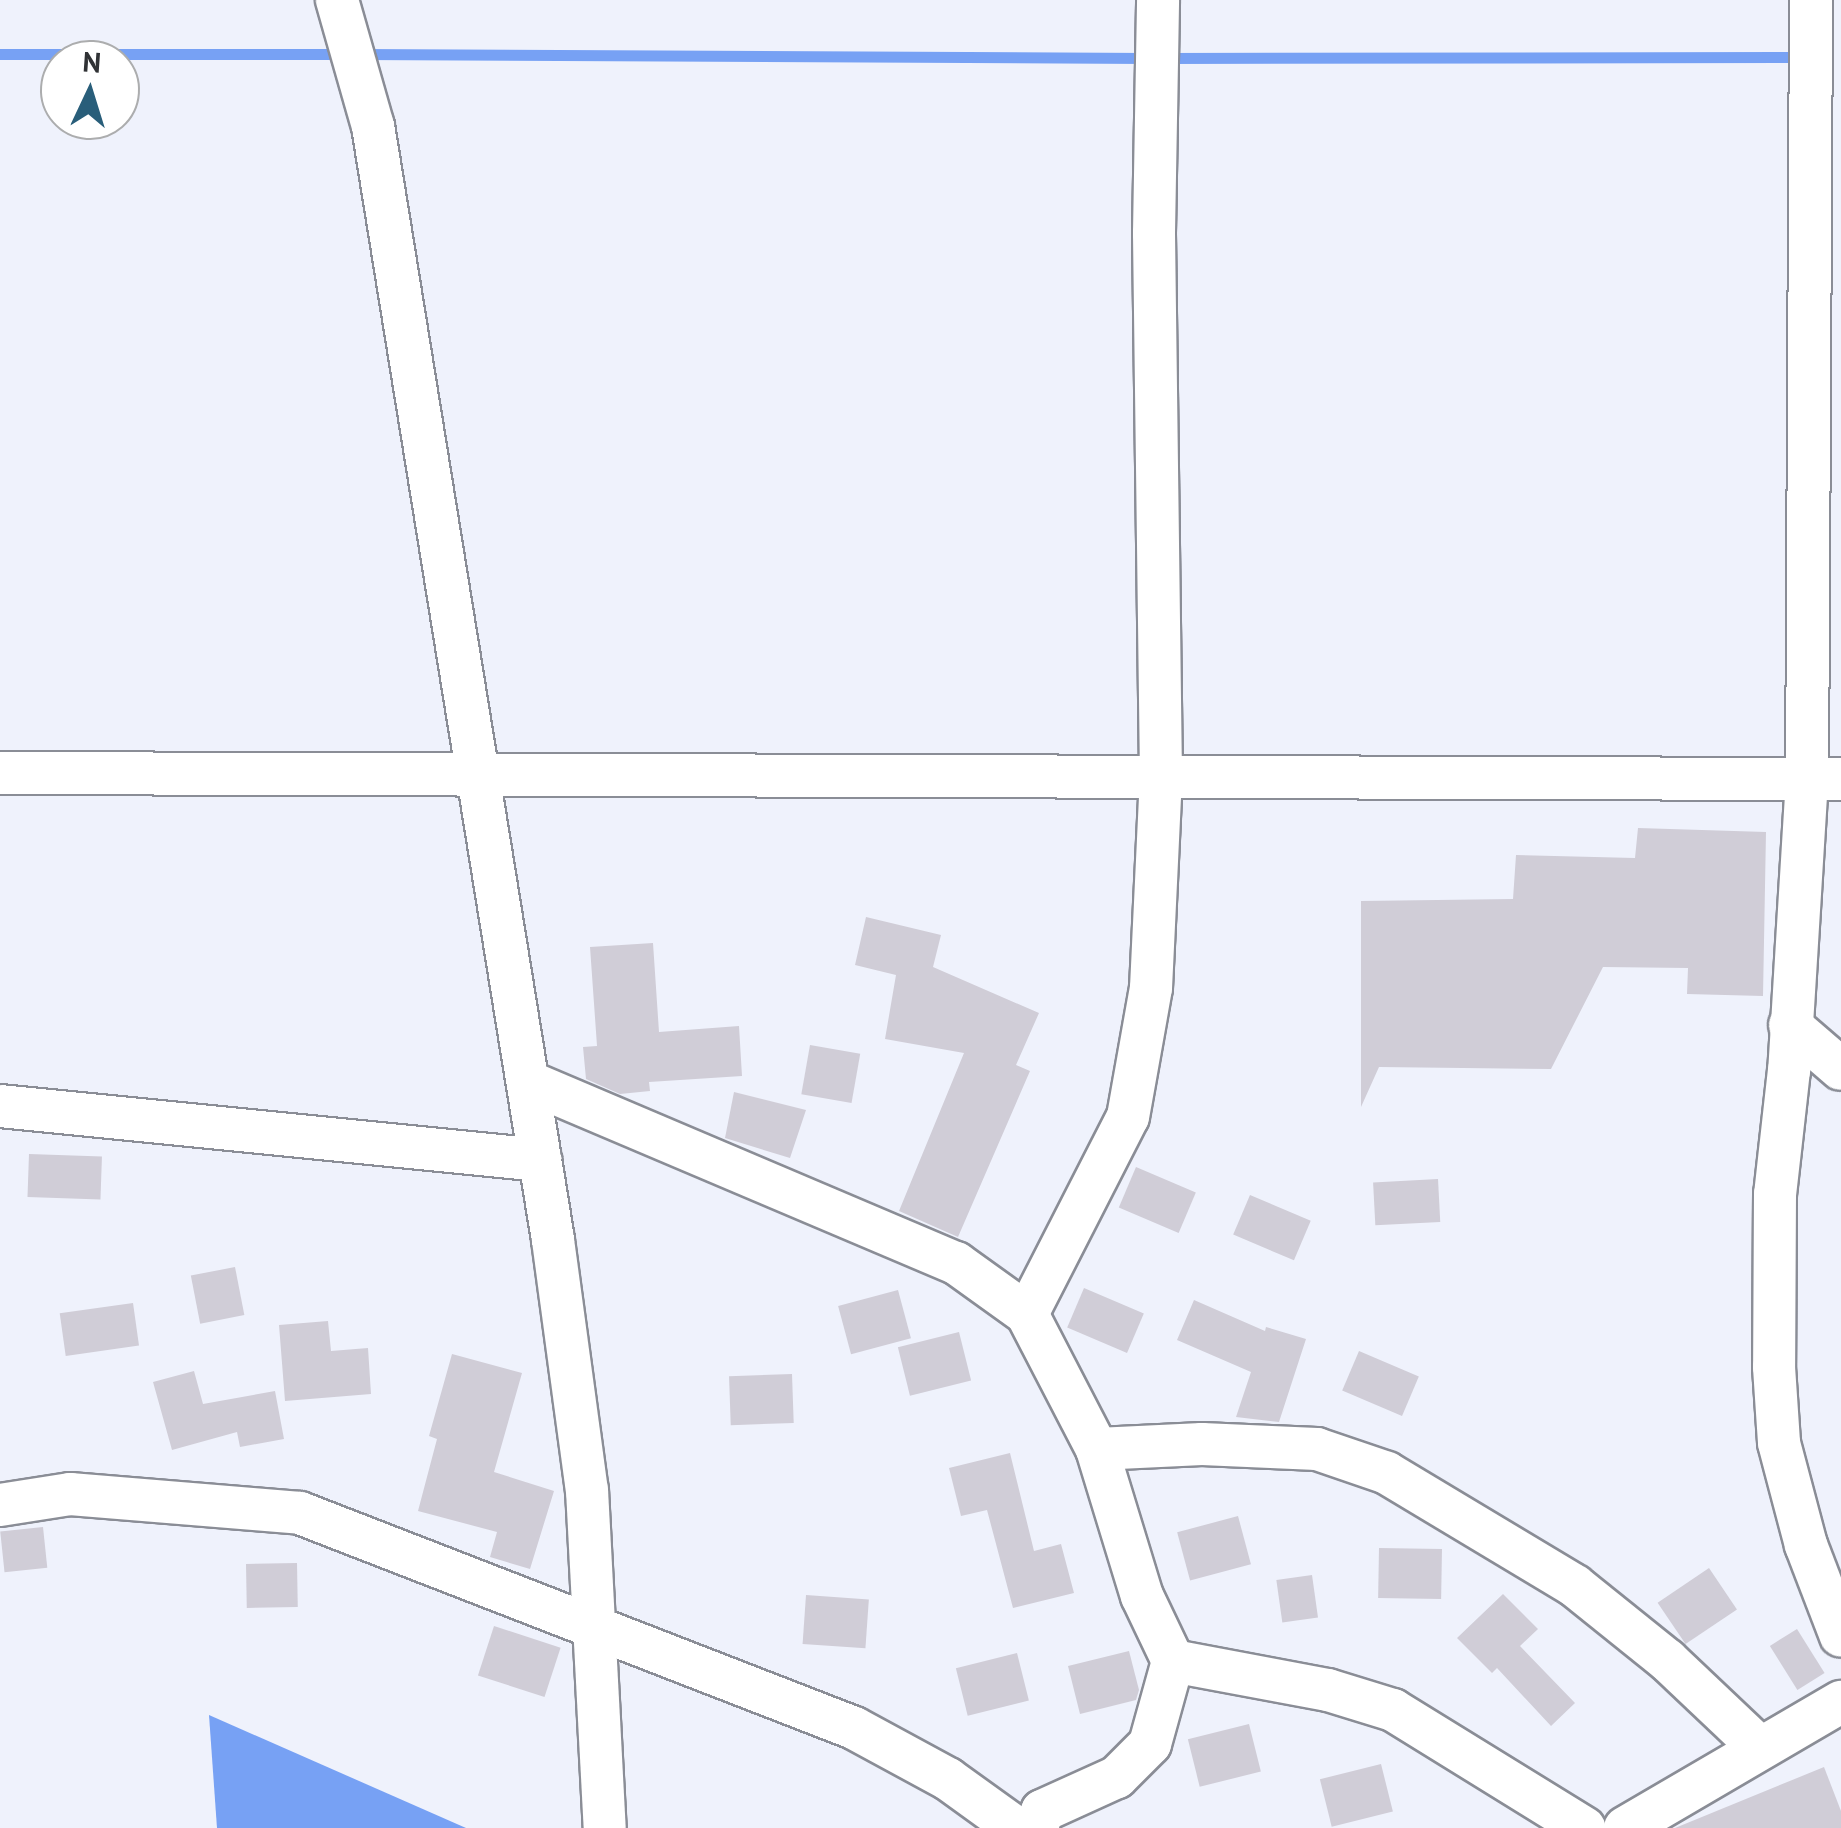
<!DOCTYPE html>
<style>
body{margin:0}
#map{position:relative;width:1841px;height:1828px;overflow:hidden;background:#eff2fc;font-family:"PT Sans",sans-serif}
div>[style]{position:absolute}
.water>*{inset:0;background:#77a1f4}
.stream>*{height:11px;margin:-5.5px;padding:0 5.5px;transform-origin:5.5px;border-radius:5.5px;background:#77a1f4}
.building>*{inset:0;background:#d0cdd7;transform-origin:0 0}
.roads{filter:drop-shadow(2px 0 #8a8d96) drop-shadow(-2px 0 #8a8d96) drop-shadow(0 2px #8a8d96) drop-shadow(0 -2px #8a8d96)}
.minor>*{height:42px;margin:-21px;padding:0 21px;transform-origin:21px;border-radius:21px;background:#fff}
span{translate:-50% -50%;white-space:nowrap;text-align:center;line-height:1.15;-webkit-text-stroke:8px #fff;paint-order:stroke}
.north{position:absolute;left:40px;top:40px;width:100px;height:100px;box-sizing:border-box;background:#fff;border:2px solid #acadae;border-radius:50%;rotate:4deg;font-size:28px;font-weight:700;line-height:40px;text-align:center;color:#303235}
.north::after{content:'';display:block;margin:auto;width:35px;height:45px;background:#295e7a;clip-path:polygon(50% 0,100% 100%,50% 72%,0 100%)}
</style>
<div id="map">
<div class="water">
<div style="clip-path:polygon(209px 1715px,466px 1828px,217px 1828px)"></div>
</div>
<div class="stream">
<div style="left:0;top:54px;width:342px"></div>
<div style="left:360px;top:54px;width:787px;rotate:0.29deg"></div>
<div style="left:1165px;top:58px;width:637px;rotate:-0.09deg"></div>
</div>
<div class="building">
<div style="clip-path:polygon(1638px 828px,1766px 832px,1763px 996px,1687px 994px,1688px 968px,1603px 967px,1551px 1069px,1379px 1067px,1361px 1107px,1361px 901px,1513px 899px,1516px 855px,1635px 858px)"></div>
<div style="clip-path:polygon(866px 917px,941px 935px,933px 967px,1039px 1013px,1016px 1065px,1030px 1071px,958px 1237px,899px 1211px,964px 1053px,885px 1039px,896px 975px,855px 965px)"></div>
<div style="clip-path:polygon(653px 943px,659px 1032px,739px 1026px,742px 1076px,649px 1082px,650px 1091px,620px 1094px,586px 1079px,583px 1047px,597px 1046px,590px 947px)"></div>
<div style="left:810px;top:1045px;width:51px;height:50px;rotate:10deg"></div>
<div style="clip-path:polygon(734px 1092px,806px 1110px,790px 1158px,725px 1138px)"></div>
<div style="left:29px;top:1154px;width:73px;height:43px;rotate:2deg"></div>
<div style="left:1136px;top:1167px;width:65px;height:44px;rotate:23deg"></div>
<div style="left:1438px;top:1179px;width:43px;height:65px;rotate:87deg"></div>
<div style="left:1250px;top:1195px;width:66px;height:43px;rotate:23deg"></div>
<div style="left:235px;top:1267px;width:49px;height:45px;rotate:79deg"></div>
<div style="left:1084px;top:1288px;width:65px;height:43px;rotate:23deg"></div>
<div style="left:898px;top:1290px;width:50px;height:62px;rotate:75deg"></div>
<div style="clip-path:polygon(1194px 1300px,1265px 1331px,1266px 1327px,1306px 1339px,1279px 1422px,1236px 1417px,1251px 1372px,1177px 1340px)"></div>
<div style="left:133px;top:1303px;width:43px;height:74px;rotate:82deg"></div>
<div style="clip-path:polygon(328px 1321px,331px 1351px,368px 1348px,371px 1394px,285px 1401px,279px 1325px)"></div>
<div style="left:959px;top:1332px;width:50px;height:63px;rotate:76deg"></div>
<div style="left:1359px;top:1351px;width:65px;height:43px;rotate:23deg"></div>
<div style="clip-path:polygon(452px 1354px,522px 1373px,494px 1472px,554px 1491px,530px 1569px,490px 1557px,497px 1532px,418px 1511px,437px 1439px,429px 1436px)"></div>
<div style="clip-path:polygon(194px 1371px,203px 1404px,275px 1391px,284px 1439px,240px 1447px,237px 1432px,172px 1450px,153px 1382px)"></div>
<div style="left:792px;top:1374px;width:49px;height:63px;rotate:88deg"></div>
<div style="clip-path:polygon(1010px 1453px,1034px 1551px,1061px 1544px,1074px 1593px,1013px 1608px,987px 1510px,961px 1516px,949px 1468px)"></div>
<div style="left:1238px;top:1516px;width:50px;height:63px;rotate:75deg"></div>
<div style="left:43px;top:1527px;width:41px;height:43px;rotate:84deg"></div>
<div style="left:1379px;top:1548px;width:63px;height:50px;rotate:1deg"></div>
<div style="left:297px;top:1563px;width:44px;height:51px;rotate:89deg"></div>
<div style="left:1709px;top:1568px;width:50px;height:62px;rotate:56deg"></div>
<div style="left:1312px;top:1575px;width:43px;height:36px;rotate:82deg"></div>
<div style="clip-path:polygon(1503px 1594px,1538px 1629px,1520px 1646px,1575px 1703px,1551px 1726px,1497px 1668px,1492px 1673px,1457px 1638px)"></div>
<div style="left:806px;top:1595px;width:63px;height:49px;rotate:4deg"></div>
<div style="left:494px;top:1626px;width:70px;height:52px;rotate:18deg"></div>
<div style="left:1797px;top:1629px;width:52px;height:32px;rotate:58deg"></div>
<div style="clip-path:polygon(1129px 1651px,1139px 1690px,1136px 1700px,1080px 1714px,1068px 1666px)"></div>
<div style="left:1017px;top:1653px;width:49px;height:63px;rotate:76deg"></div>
<div style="left:1249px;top:1724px;width:49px;height:63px;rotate:76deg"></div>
<div style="left:1381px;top:1764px;width:49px;height:63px;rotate:76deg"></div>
<div style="clip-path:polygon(1824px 1767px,1841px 1811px,1841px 1828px,1675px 1828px)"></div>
</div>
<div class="roads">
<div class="minor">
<div style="left:337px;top:0;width:131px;rotate:74.1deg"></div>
<div style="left:373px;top:126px;width:1128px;rotate:80.82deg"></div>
<div style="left:553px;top:1240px;width:252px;rotate:82.3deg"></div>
<div style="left:587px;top:1490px;width:338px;rotate:87deg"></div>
<div style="left:1811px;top:0;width:779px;rotate:90.29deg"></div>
<div style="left:1807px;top:779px;width:292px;rotate:93.5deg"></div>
<div style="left:1789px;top:1070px;width:125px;rotate:96.4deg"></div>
<div style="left:1775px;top:1194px;width:173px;rotate:90.3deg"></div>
<div style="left:1774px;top:1367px;width:76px;rotate:86.2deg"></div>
<div style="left:1779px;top:1443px;width:106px;rotate:75.2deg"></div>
<div style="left:1806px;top:1545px;width:97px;rotate:69deg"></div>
<div style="left:0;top:773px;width:1841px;rotate:0.19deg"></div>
<div style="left:1790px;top:1025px;width:67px;rotate:40.8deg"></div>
<div style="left:529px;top:1082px;width:464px;rotate:23deg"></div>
<div style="left:956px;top:1263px;width:87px;rotate:35.7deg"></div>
<div style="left:1027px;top:1314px;width:152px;rotate:62.6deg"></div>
<div style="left:1097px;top:1449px;width:154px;rotate:73deg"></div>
<div style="left:1142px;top:1596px;width:72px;rotate:64.5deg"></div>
<div style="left:1173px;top:1661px;width:86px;rotate:105.5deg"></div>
<div style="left:1150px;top:1744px;width:47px;rotate:135deg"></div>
<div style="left:1117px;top:1777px;width:82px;rotate:155.6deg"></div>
<div style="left:1042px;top:1811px;width:18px;rotate:106deg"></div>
<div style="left:0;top:1106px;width:543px;rotate:5.71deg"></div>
<div style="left:1027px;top:1314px;width:221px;rotate:-62.9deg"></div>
<div style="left:1128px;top:1117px;width:131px;rotate:-79.9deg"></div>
<div style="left:1151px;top:988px;width:212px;rotate:-87.3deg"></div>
<div style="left:1161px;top:776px;width:543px;rotate:-90.74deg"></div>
<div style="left:1154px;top:233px;width:233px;rotate:-89deg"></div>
<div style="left:1097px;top:1449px;width:105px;rotate:-2.7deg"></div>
<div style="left:1202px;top:1444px;width:115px;rotate:2.5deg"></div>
<div style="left:1317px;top:1449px;width:74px;rotate:18.9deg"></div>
<div style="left:1387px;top:1473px;width:219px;rotate:31deg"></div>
<div style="left:1575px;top:1586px;width:118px;rotate:38.8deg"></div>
<div style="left:1667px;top:1660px;width:127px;rotate:43.4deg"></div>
<div style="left:0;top:1505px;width:71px;rotate:-8.9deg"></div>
<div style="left:70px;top:1494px;width:231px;rotate:4.7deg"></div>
<div style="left:300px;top:1513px;width:594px;rotate:21.21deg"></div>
<div style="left:854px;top:1728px;width:107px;rotate:28.5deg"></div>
<div style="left:948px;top:1779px;width:84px;rotate:35.8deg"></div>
<div style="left:1173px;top:1661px;width:158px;rotate:10.6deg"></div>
<div style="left:1328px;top:1690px;width:68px;rotate:17.1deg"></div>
<div style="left:1393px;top:1710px;width:225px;rotate:31.7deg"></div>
<div style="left:1625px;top:1828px;width:250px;rotate:-30.3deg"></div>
</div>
</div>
<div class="north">N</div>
</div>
